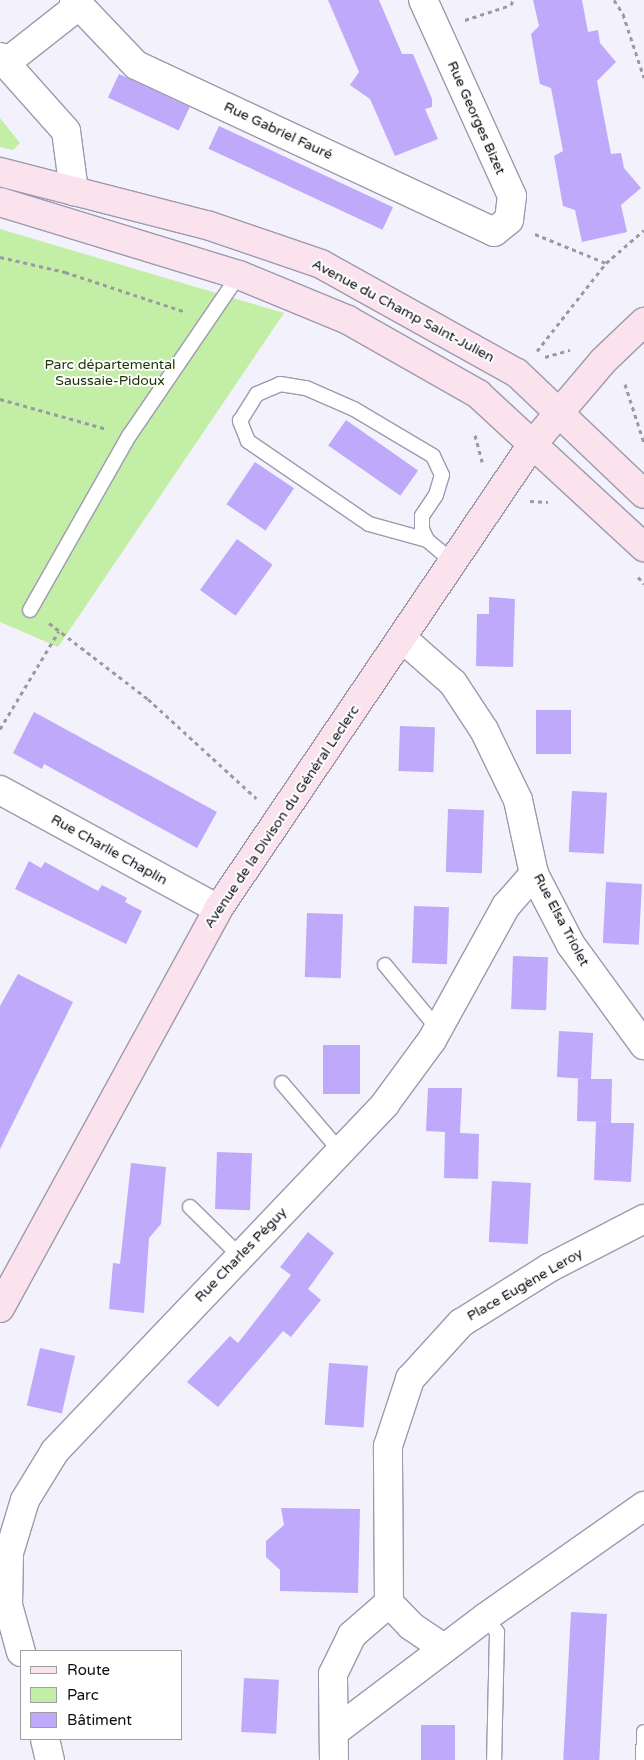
<!DOCTYPE html>
<meta charset="utf-8">
<style>
body{margin:0}
#map{position:relative;width:644px;height:1760px;overflow:hidden;background:#f3f1fb;font-family:"Varela Round",sans-serif}
div>[style]{position:absolute}
.green>*{inset:0;background:#c2efa5}
.building>*{inset:0;background:#bfa9fb;transform-origin:0 0}
.path>*{height:3px;margin-top:-1.5px;transform-origin:0;background:repeating-linear-gradient(90deg,#9b99a2 0 4px,transparent 0 8px)}
.roads{filter:drop-shadow(1px 0 #9e99b0) drop-shadow(-1px 0 #9e99b0) drop-shadow(0 1px #9e99b0) drop-shadow(0 -1px #9e99b0)}
.lane>*{height:14px;margin:-7px;padding:0 7px;transform-origin:7px;border-radius:7px;background:#fff}
.street>*{height:28px;margin:-14px;padding:0 14px;transform-origin:14px;border-radius:14px;background:#fff}
.secondary>*{height:28px;margin:-14px;padding:0 14px;transform-origin:14px;border-radius:14px;background:#fae3ed}
span{translate:-50% -50%;white-space:nowrap;text-align:center;line-height:1.15;-webkit-text-stroke:4px #fff;paint-order:stroke}
.street-label{font-size:14px;color:#0e0c14}
.park-label{font-size:14px;color:#1a3600}
.legend{position:absolute;left:20px;top:1650px;width:162px;height:90px;box-sizing:border-box;background:#fff;border:1px solid #9f9ea1;margin:0;padding:6px 9px;list-style:none;font-size:15px;color:#0e0c14}
.legend li{display:flex;align-items:center;gap:10px;height:25px}
.legend b{width:25px;border:1px solid #9f9ea1}
</style>
<div id="map">
<div class="green">
<div style="clip-path:polygon(0 118px,20px 143px,13px 150px,0 147px)"></div>
<div style="clip-path:polygon(0 229px,284px 313px,58px 647px,0 622px)"></div>
</div>
<div class="building">
<div style="clip-path:polygon(328px 0,379px 0,402px 54px,413px 54px,432px 99px,432px 107px,425px 109px,438px 139px,395px 156px,370px 99px,350px 85px,359px 72px)"></div>
<div style="clip-path:polygon(533px 0,582px 0,588px 32px,598px 30px,600px 43px,616px 62px,597px 81px,611px 154px,621px 153px,624px 168px,641px 188px,621px 205px,627px 232px,582px 242px,575px 210px,563px 206px,554px 156px,563px 151px,551px 88px,540px 84px,531px 34px,539px 26px)"></div>
<div style="left:119px;top:74px;width:78px;height:26px;rotate:25deg"></div>
<div style="left:219px;top:126px;width:192px;height:25px;rotate:25deg"></div>
<div style="left:346px;top:420px;width:88px;height:31px;rotate:35deg"></div>
<div style="left:255px;top:462px;width:47px;height:51px;rotate:34deg"></div>
<div style="left:237px;top:539px;width:44px;height:63px;rotate:36deg"></div>
<div style="clip-path:polygon(489px 597px,515px 599px,513px 667px,476px 666px,477px 614px,489px 614px)"></div>
<div style="left:536px;top:710px;width:35px;height:44px"></div>
<div style="clip-path:polygon(34px 712px,217px 812px,197px 848px,44px 764px,42px 769px,13px 753px)"></div>
<div style="left:400px;top:726px;width:35px;height:45px;rotate:2deg"></div>
<div style="left:572px;top:791px;width:35px;height:61px;rotate:3deg"></div>
<div style="left:448px;top:809px;width:36px;height:63px;rotate:2deg"></div>
<div style="clip-path:polygon(29px 861px,41px 868px,45px 862px,98px 891px,102px 885px,127px 898px,125px 902px,142px 911px,126px 944px,15px 889px)"></div>
<div style="left:606px;top:882px;width:36px;height:61px;rotate:3deg"></div>
<div style="left:414px;top:906px;width:35px;height:57px;rotate:2deg"></div>
<div style="left:307px;top:913px;width:36px;height:64px;rotate:2deg"></div>
<div style="left:513px;top:956px;width:35px;height:53px;rotate:2deg"></div>
<div style="clip-path:polygon(18px 974px,73px 1002px,0 1149px,0 1006px)"></div>
<div style="clip-path:polygon(559px 1031px,593px 1033px,591px 1079px,612px 1079px,611px 1123px,634px 1123px,631px 1182px,594px 1180px,596px 1122px,607px 1122px,577px 1121px,578px 1079px,585px 1079px,557px 1077px)"></div>
<div style="left:323px;top:1045px;width:37px;height:49px"></div>
<div style="clip-path:polygon(428px 1088px,462px 1088px,460px 1133px,479px 1134px,478px 1179px,444px 1178px,445px 1132px,426px 1131px)"></div>
<div style="left:217px;top:1152px;width:35px;height:57px;rotate:2deg"></div>
<div style="clip-path:polygon(131px 1163px,166px 1167px,161px 1224px,149px 1238px,144px 1313px,109px 1309px,113px 1263px,120px 1264px)"></div>
<div style="left:492px;top:1181px;width:39px;height:61px;rotate:3deg"></div>
<div style="clip-path:polygon(308px 1232px,334px 1253px,308px 1289px,321px 1300px,291px 1337px,283px 1331px,218px 1407px,187px 1382px,230px 1336px,238px 1343px,291px 1275px,280px 1267px)"></div>
<div style="left:40px;top:1348px;width:36px;height:59px;rotate:13deg"></div>
<div style="left:329px;top:1363px;width:39px;height:62px;rotate:4deg"></div>
<div style="clip-path:polygon(281px 1508px,360px 1509px,358px 1593px,280px 1591px,280px 1570px,266px 1557px,266px 1541px,284px 1525px)"></div>
<div style="left:571px;top:1612px;width:36px;height:148px;rotate:3deg"></div>
<div style="left:244px;top:1678px;width:35px;height:54px;rotate:3deg"></div>
<div style="left:421px;top:1725px;width:34px;height:35px"></div>
</div>
<div class="path">
<div style="left:614px;top:0;width:17px;rotate:57deg"></div>
<div style="left:623px;top:14px;width:67px;rotate:71.8deg"></div>
<div style="left:465px;top:20px;width:48px;rotate:-18.1deg"></div>
<div style="left:511px;top:5px;width:5px;rotate:-68deg"></div>
<div style="left:535px;top:234px;width:77px;rotate:22.2deg"></div>
<div style="left:0;top:257px;width:67px;rotate:13deg"></div>
<div style="left:65px;top:272px;width:127px;rotate:18.3deg"></div>
<div style="left:537px;top:351px;width:112px;rotate:-51.9deg"></div>
<div style="left:606px;top:263px;width:50px;rotate:-41deg"></div>
<div style="left:545px;top:357px;width:26px;rotate:-16deg"></div>
<div style="left:625px;top:384px;width:62px;rotate:72.1deg"></div>
<div style="left:0;top:399px;width:111px;rotate:15.7deg"></div>
<div style="left:475px;top:435px;width:28px;rotate:75deg"></div>
<div style="left:530px;top:501px;width:18px;rotate:3deg"></div>
<div style="left:638px;top:577px;width:9px;rotate:49deg"></div>
<div style="left:49px;top:623px;width:125px;rotate:37.5deg"></div>
<div style="left:148px;top:699px;width:147px;rotate:42.5deg"></div>
<div style="left:0;top:729px;width:114px;rotate:-59deg"></div>
</div>
<div class="roads">
<div class="lane">
<div style="left:427px;top:540px;width:60px;rotate:-164.6deg"></div>
<div style="left:369px;top:524px;width:147px;rotate:-145.6deg"></div>
<div style="left:248px;top:441px;width:22px;rotate:-112deg"></div>
<div style="left:240px;top:421px;width:32px;rotate:-58deg"></div>
<div style="left:257px;top:394px;width:25px;rotate:-23deg"></div>
<div style="left:280px;top:384px;width:26px;rotate:9deg"></div>
<div style="left:306px;top:388px;width:52px;rotate:23.6deg"></div>
<div style="left:354px;top:409px;width:92px;rotate:30.7deg"></div>
<div style="left:433px;top:456px;width:21px;rotate:65deg"></div>
<div style="left:442px;top:475px;width:21px;rotate:107deg"></div>
<div style="left:436px;top:495px;width:25px;rotate:124deg"></div>
<div style="left:422px;top:516px;width:13px;rotate:90deg"></div>
<div style="left:422px;top:529px;width:12px;rotate:66deg"></div>
<div style="left:427px;top:540px;width:34px;rotate:40deg"></div>
<div style="left:30px;top:610px;width:200px;rotate:-60.4deg"></div>
<div style="left:129px;top:436px;width:195px;rotate:-55.7deg"></div>
<div style="left:385px;top:965px;width:83px;rotate:50.4deg"></div>
<div style="left:282px;top:1083px;width:89px;rotate:49.5deg"></div>
<div style="left:190px;top:1207px;width:70px;rotate:44.4deg"></div>
<div style="left:486px;top:1617px;width:19px;rotate:54deg"></div>
<div style="left:497px;top:1632px;width:128px;rotate:91.3deg"></div>
<div style="left:643px;top:1760px;width:28px;rotate:-88deg"></div>
</div>
<div class="street">
<div style="left:74px;top:0;width:90px;rotate:46.4deg"></div>
<div style="left:136px;top:65px;width:395px;rotate:25deg"></div>
<div style="left:494px;top:232px;width:19px;rotate:-39deg"></div>
<div style="left:509px;top:220px;width:24px;rotate:-83deg"></div>
<div style="left:512px;top:196px;width:215px;rotate:-114.4deg"></div>
<div style="left:0;top:57px;width:99px;rotate:48.3deg"></div>
<div style="left:66px;top:131px;width:61px;rotate:82.4deg"></div>
<div style="left:7px;top:62px;width:89px;rotate:-38.2deg"></div>
<div style="left:402px;top:638px;width:68px;rotate:41.4deg"></div>
<div style="left:453px;top:683px;width:56px;rotate:56.6deg"></div>
<div style="left:484px;top:730px;width:78px;rotate:64.1deg"></div>
<div style="left:518px;top:800px;width:76px;rotate:77.8deg"></div>
<div style="left:534px;top:874px;width:80px;rotate:62.5deg"></div>
<div style="left:571px;top:945px;width:124px;rotate:53.9deg"></div>
<div style="left:0;top:790px;width:248px;rotate:28.6deg"></div>
<div style="left:389px;top:1603px;width:157px;rotate:-90.4deg"></div>
<div style="left:388px;top:1446px;width:71px;rotate:-71.8deg"></div>
<div style="left:410px;top:1379px;width:76px;rotate:-47.7deg"></div>
<div style="left:461px;top:1323px;width:104px;rotate:-32deg"></div>
<div style="left:549px;top:1268px;width:107px;rotate:-27.3deg"></div>
<div style="left:21px;top:1652px;width:49px;rotate:-105.5deg"></div>
<div style="left:8px;top:1605px;width:52px;rotate:-88.9deg"></div>
<div style="left:9px;top:1553px;width:55px;rotate:-73.2deg"></div>
<div style="left:25px;top:1500px;width:57px;rotate:-58.5deg"></div>
<div style="left:55px;top:1451px;width:479px;rotate:-46.4deg"></div>
<div style="left:385px;top:1104px;width:79px;rotate:-53.7deg"></div>
<div style="left:432px;top:1040px;width:153px;rotate:-61.1deg"></div>
<div style="left:506px;top:906px;width:43px;rotate:-48.8deg"></div>
<div style="left:334px;top:1732px;width:191px;rotate:-37.1deg"></div>
<div style="left:486px;top:1617px;width:193px;rotate:-35.1deg"></div>
<div style="left:45px;top:1739px;width:22px;rotate:77deg"></div>
<div style="left:334px;top:1760px;width:86px;rotate:-90.7deg"></div>
<div style="left:333px;top:1674px;width:43px;rotate:-64deg"></div>
<div style="left:352px;top:1635px;width:49px;rotate:-40.9deg"></div>
<div style="left:389px;top:1603px;width:32px;rotate:46deg"></div>
<div style="left:411px;top:1626px;width:40px;rotate:34deg"></div>
</div>
<div class="secondary">
<div style="left:0;top:172px;width:214px;rotate:14.4deg"></div>
<div style="left:207px;top:225px;width:120px;rotate:18.9deg"></div>
<div style="left:321px;top:264px;width:224px;rotate:29.1deg"></div>
<div style="left:517px;top:373px;width:175px;rotate:43.6deg"></div>
<div style="left:0;top:202px;width:250px;rotate:17deg"></div>
<div style="left:239px;top:275px;width:118px;rotate:22.4deg"></div>
<div style="left:348px;top:320px;width:150px;rotate:29.6deg"></div>
<div style="left:478px;top:394px;width:226px;rotate:42.7deg"></div>
<div style="left:0;top:1308px;width:455px;rotate:-61.3deg"></div>
<div style="left:218px;top:909px;width:559px;rotate:-55.94deg"></div>
<div style="left:531px;top:446px;width:111px;rotate:-49.7deg"></div>
<div style="left:603px;top:361px;width:57px;rotate:-43.6deg"></div>
</div>
</div>
<div class="street-label">
<span style="left:476px;top:118px;rotate:66deg">Rue Georges Bizet</span>
<span style="left:278px;top:131px;rotate:25deg">Rue Gabriel Fauré</span>
<span style="left:403px;top:311px;rotate:28deg">Avenue du Champ Saint-Julien</span>
<span style="left:282px;top:817px;rotate:-56deg">Avenue de la Divison du Général Leclerc</span>
<span style="left:109px;top:850px;rotate:29deg">Rue Charlie Chaplin</span>
<span style="left:561px;top:920px;rotate:62deg">Rue Elsa Triolet</span>
<span style="left:241px;top:1255px;rotate:-46deg">Rue Charles Péguy</span>
<span style="left:525px;top:1285px;rotate:-30deg">Place Eugène Leroy</span>
</div>
<div class="park-label">
<span style="left:110px;top:373px">Parc départemental<br>Saussaie-Pidoux</span>
</div>
<ul class="legend">
<li><b style="height:6px;background:#fae3ed"></b>Route</li>
<li><b style="height:14px;background:#c2efa5"></b>Parc</li>
<li><b style="height:14px;background:#bfa9fb"></b>Bâtiment</li>
</ul>
</div>
